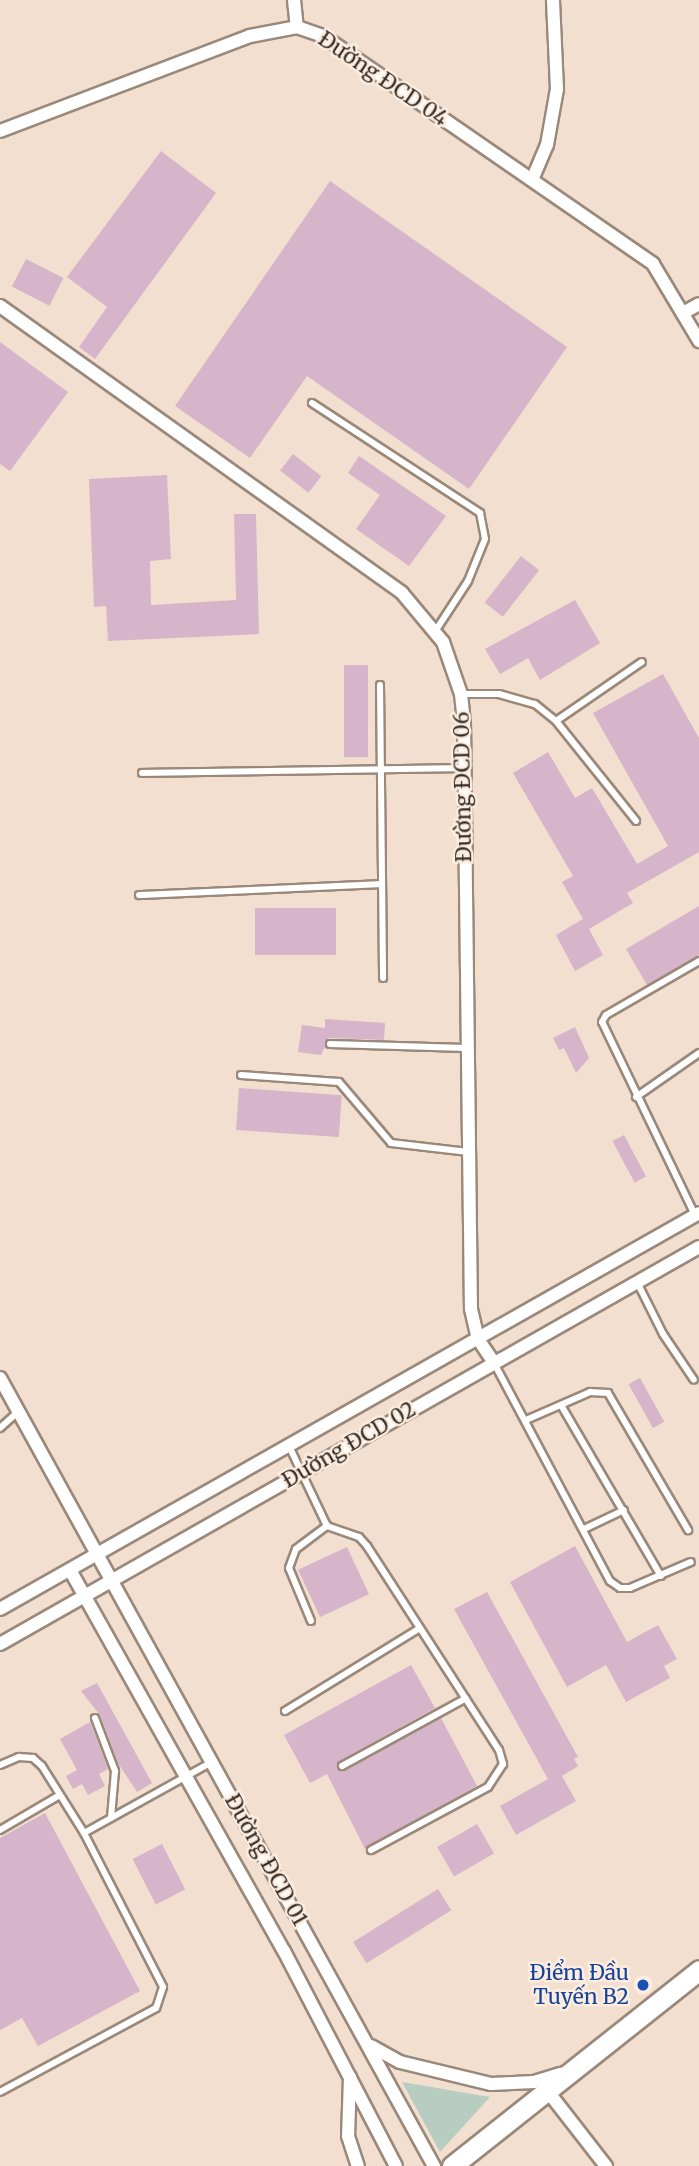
<!DOCTYPE html>
<meta charset="utf-8">
<style>
body{margin:0}
#map{position:relative;width:699px;height:2166px;overflow:hidden;background:#f2dfcf;font-family:Merriweather,serif}
div>[style]{position:absolute}
.green>*{inset:0;background:#b7cdc1}
.building>*{inset:0;background:#d6b4c9;transform-origin:0 0}
.roads{filter:drop-shadow(2px 0 #9a897a) drop-shadow(-2px 0 #9a897a) drop-shadow(0 2px #9a897a) drop-shadow(0 -2px #9a897a)}
.service>*{height:6px;margin:-3px;padding:0 3px;transform-origin:3px;border-radius:3px;background:#fff}
.minor>*{height:12px;margin:-6px;padding:0 6px;transform-origin:6px;border-radius:6px;background:#fff}
.primary>*{height:19px;margin:-9.5px;padding:0 9.5px;transform-origin:9.5px;border-radius:9.5px;background:#fff}
.dots>*{width:19px;height:19px;translate:-50% -50%;box-sizing:border-box;border:4px solid #fcede0;border-radius:50%}
span{translate:-50% -50%;white-space:nowrap;text-align:center;line-height:1.15;-webkit-text-stroke:5px #fcede0;paint-order:stroke}
.street-label{font-size:21px;color:#332c26}
.transit-label{font-size:21px;color:#164399}
.right{translate:-100% -50%;text-align:right}
</style>
<div id="map">
<div class="green">
<div style="clip-path:polygon(402px 2082px,490px 2097px,440px 2152px)"></div>
</div>
<div class="building">
<div style="clip-path:polygon(161px 151px,216px 193px,95px 359px,79px 347px,107px 307px,67px 277px)"></div>
<div style="clip-path:polygon(330px 181px,567px 347px,469px 489px,307px 376px,250px 458px,175px 406px)"></div>
<div style="left:26px;top:259px;width:42px;height:31px;rotate:27deg"></div>
<div style="clip-path:polygon(0 342px,68px 392px,10px 471px,0 464px)"></div>
<div style="left:293px;top:454px;width:36px;height:21px;rotate:38deg"></div>
<div style="clip-path:polygon(359px 456px,446px 516px,409px 566px,356px 529px,380px 495px,348px 473px)"></div>
<div style="clip-path:polygon(167px 475px,171px 559px,150px 561px,151px 605px,236px 600px,234px 514px,256px 514px,259px 634px,108px 641px,106px 606px,94px 607px,89px 479px)"></div>
<div style="left:521px;top:556px;width:23px;height:59px;rotate:38deg"></div>
<div style="clip-path:polygon(575px 600px,600px 643px,540px 680px,528px 658px,500px 674px,485px 649px)"></div>
<div style="left:344px;top:665px;width:24px;height:92px"></div>
<div style="clip-path:polygon(663px 674px,699px 738px,699px 852px,627px 893px,633px 903px,589px 929px,603px 955px,575px 971px,556px 935px,583px 919px,562px 882px,573px 876px,513px 773px,548px 752px,575px 798px,592px 788px,637px 864px,668px 846px,593px 713px)"></div>
<div style="clip-path:polygon(699px 906px,699px 955px,647px 985px,626px 949px)"></div>
<div style="left:336px;top:908px;width:47px;height:81px;rotate:90deg"></div>
<div style="clip-path:polygon(325px 1019px,385px 1023px,384px 1040px,329px 1038px,321px 1055px,298px 1052px,302px 1025px,325px 1028px)"></div>
<div style="clip-path:polygon(575px 1027px,589px 1058px,576px 1073px,564px 1048px,559px 1050px,553px 1038px)"></div>
<div style="left:239px;top:1088px;width:103px;height:42px;rotate:4deg"></div>
<div style="left:624px;top:1135px;width:47px;height:13px;rotate:62deg"></div>
<div style="left:640px;top:1378px;width:50px;height:13px;rotate:61deg"></div>
<div style="clip-path:polygon(575px 1546px,627px 1642px,658px 1625px,677px 1659px,664px 1666px,670px 1678px,626px 1702px,606px 1665px,567px 1687px,510px 1582px)"></div>
<div style="left:347px;top:1547px;width:52px;height:54px;rotate:65deg"></div>
<div style="clip-path:polygon(487px 1592px,578px 1757px,574px 1759px,578px 1766px,562px 1776px,576px 1801px,516px 1835px,500px 1806px,548px 1779px,454px 1609px)"></div>
<div style="clip-path:polygon(411px 1665px,435px 1708px,339px 1761px,337px 1768px,345px 1771px,441px 1718px,477px 1786px,365px 1849px,327px 1774px,310px 1783px,284px 1735px)"></div>
<div style="clip-path:polygon(97px 1683px,152px 1783px,137px 1792px,118px 1763px,100px 1715px,81px 1691px)"></div>
<div style="clip-path:polygon(90px 1722px,108px 1769px,99px 1774px,105px 1786px,88px 1795px,82px 1784px,73px 1789px,66px 1776px,77px 1770px,60px 1739px)"></div>
<div style="clip-path:polygon(45px 1813px,140px 1991px,38px 2046px,22px 2018px,0 2030px,0 1838px)"></div>
<div style="left:477px;top:1824px;width:34px;height:46px;rotate:60deg"></div>
<div style="left:162px;top:1844px;width:51px;height:33px;rotate:63deg"></div>
<div style="left:438px;top:1889px;width:25px;height:100px;rotate:58deg"></div>
</div>
<div class="roads">
<div class="service">
<div style="left:312px;top:403px;width:201px;rotate:33.2deg"></div>
<div style="left:480px;top:513px;width:26px;rotate:79deg"></div>
<div style="left:485px;top:539px;width:45px;rotate:112deg"></div>
<div style="left:468px;top:581px;width:59px;rotate:123.1deg"></div>
<div style="left:380px;top:685px;width:293px;rotate:89.4deg"></div>
<div style="left:461px;top:694px;width:38px"></div>
<div style="left:499px;top:694px;width:37px;rotate:16deg"></div>
<div style="left:535px;top:704px;width:27px;rotate:39deg"></div>
<div style="left:556px;top:721px;width:128px;rotate:51.3deg"></div>
<div style="left:556px;top:721px;width:104px;rotate:-34.5deg"></div>
<div style="left:142px;top:773px;width:321px;rotate:-0.9deg"></div>
<div style="left:139px;top:895px;width:241px;rotate:-2.6deg"></div>
<div style="left:330px;top:1044px;width:136px;rotate:1.7deg"></div>
<div style="left:241px;top:1075px;width:98px;rotate:4.1deg"></div>
<div style="left:339px;top:1082px;width:80px;rotate:49.6deg"></div>
<div style="left:391px;top:1143px;width:78px;rotate:6.7deg"></div>
<div style="left:636px;top:1097px;width:77px;rotate:-34.9deg"></div>
<div style="left:695px;top:1215px;width:214px;rotate:-115.7deg"></div>
<div style="left:602px;top:1022px;width:8px;rotate:-60deg"></div>
<div style="left:606px;top:1015px;width:108px;rotate:-30.1deg"></div>
<div style="left:637px;top:1282px;width:58px;rotate:63.4deg"></div>
<div style="left:663px;top:1334px;width:55px;rotate:56deg"></div>
<div style="left:494px;top:1363px;width:247px;rotate:62deg"></div>
<div style="left:610px;top:1581px;width:12px;rotate:35deg"></div>
<div style="left:620px;top:1588px;width:10px"></div>
<div style="left:630px;top:1588px;width:66px;rotate:-23.1deg"></div>
<div style="left:561px;top:1405px;width:198px;rotate:59.7deg"></div>
<div style="left:526px;top:1420px;width:70px;rotate:-23.6deg"></div>
<div style="left:590px;top:1392px;width:18px;rotate:3deg"></div>
<div style="left:608px;top:1393px;width:159px;rotate:59.7deg"></div>
<div style="left:0;top:1428px;width:24px;rotate:-42deg"></div>
<div style="left:289px;top:1446px;width:89px;rotate:64.6deg"></div>
<div style="left:327px;top:1526px;width:34px;rotate:19deg"></div>
<div style="left:359px;top:1537px;width:12px;rotate:48deg"></div>
<div style="left:367px;top:1546px;width:243px;rotate:57.1deg"></div>
<div style="left:499px;top:1750px;width:15px;rotate:74deg"></div>
<div style="left:503px;top:1764px;width:27px;rotate:123deg"></div>
<div style="left:488px;top:1787px;width:133px;rotate:151.7deg"></div>
<div style="left:584px;top:1529px;width:44px;rotate:-25.4deg"></div>
<div style="left:311px;top:1621px;width:57px;rotate:-112.5deg"></div>
<div style="left:289px;top:1568px;width:20px;rotate:-70deg"></div>
<div style="left:296px;top:1549px;width:39px;rotate:-37deg"></div>
<div style="left:285px;top:1711px;width:158px;rotate:-31.6deg"></div>
<div style="left:95px;top:1718px;width:57px;rotate:69.3deg"></div>
<div style="left:115px;top:1771px;width:47px;rotate:94.9deg"></div>
<div style="left:0;top:1765px;width:21px;rotate:-23deg"></div>
<div style="left:19px;top:1757px;width:14px;rotate:4deg"></div>
<div style="left:33px;top:1758px;width:12px;rotate:42deg"></div>
<div style="left:42px;top:1766px;width:79px;rotate:57.9deg"></div>
<div style="left:84px;top:1833px;width:173px;rotate:62.8deg"></div>
<div style="left:163px;top:1987px;width:22px;rotate:108deg"></div>
<div style="left:156px;top:2008px;width:177px;rotate:151.7deg"></div>
<div style="left:342px;top:1766px;width:141px;rotate:-28.7deg"></div>
<div style="left:0;top:1830px;width:69px;rotate:-30.3deg"></div>
<div style="left:84px;top:1833px;width:146px;rotate:-29deg"></div>
</div>
<div class="minor">
<div style="left:294px;top:0;width:27px;rotate:84deg"></div>
<div style="left:0;top:131px;width:267px;rotate:-20.8deg"></div>
<div style="left:250px;top:36px;width:48px;rotate:-10.8deg"></div>
<div style="left:297px;top:27px;width:28px;rotate:19deg"></div>
<div style="left:323px;top:36px;width:401px;rotate:34.6deg"></div>
<div style="left:653px;top:264px;width:90px;rotate:59.1deg"></div>
<div style="left:532px;top:180px;width:38px;rotate:-67deg"></div>
<div style="left:547px;top:145px;width:57px;rotate:-79.9deg"></div>
<div style="left:557px;top:89px;width:89px;rotate:-92.6deg"></div>
<div style="left:0;top:306px;width:494px;rotate:35.5deg"></div>
<div style="left:402px;top:593px;width:64px;rotate:50.1deg"></div>
<div style="left:443px;top:642px;width:55px;rotate:70.9deg"></div>
<div style="left:461px;top:694px;width:28px;rotate:84deg"></div>
<div style="left:464px;top:722px;width:587px;rotate:89.32deg"></div>
<div style="left:471px;top:1309px;width:31px;rotate:77deg"></div>
<div style="left:478px;top:1339px;width:29px;rotate:56deg"></div>
<div style="left:683px;top:313px;width:18px;rotate:-29deg"></div>
<div style="left:0;top:1378px;width:900px;rotate:61.16deg"></div>
<div style="left:70px;top:1570px;width:437px;rotate:60.7deg"></div>
<div style="left:284px;top:1951px;width:242px;rotate:62.5deg"></div>
<div style="left:0;top:1609px;width:803px;rotate:-29.53deg"></div>
<div style="left:0;top:1644px;width:804px;rotate:-29.59deg"></div>
<div style="left:371px;top:2046px;width:33px;rotate:29deg"></div>
<div style="left:400px;top:2062px;width:94px;rotate:13.6deg"></div>
<div style="left:491px;top:2084px;width:43px;rotate:-2.7deg"></div>
<div style="left:534px;top:2082px;width:28px;rotate:-17deg"></div>
<div style="left:350px;top:2077px;width:59px;rotate:91.9deg"></div>
<div style="left:348px;top:2136px;width:32px;rotate:72deg"></div>
<div style="left:546px;top:2089px;width:98px;rotate:52.1deg"></div>
</div>
<div class="primary">
<div style="left:452px;top:2166px;width:315px;rotate:-38.4deg"></div>
</div>
</div>
<div class="dots">
<div style="left:643px;top:1985px;background:#1a4fb4"></div>
</div>
<div class="street-label">
<span style="left:383px;top:79px;rotate:34deg">Đường ĐCD 04</span>
<span style="left:463px;top:787px;rotate:-91deg">Đường ĐCD 06</span>
<span style="left:349px;top:1445px;rotate:-30deg">Đường ĐCD 02</span>
<span style="left:266px;top:1860px;rotate:61deg">Đường ĐCD 01</span>
</div>
<div class="transit-label">
<span class="right" style="left:629px;top:1985px">Điểm Đầu<br>Tuyến B2</span>
</div>
</div>
